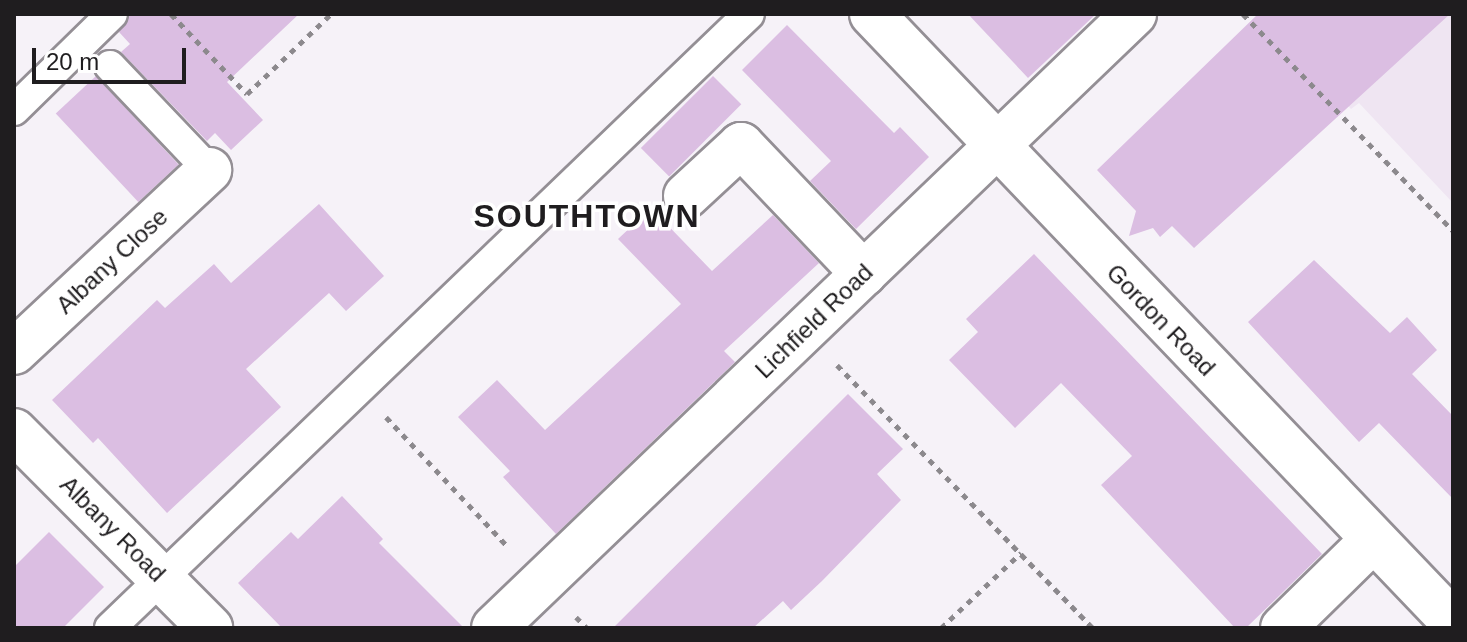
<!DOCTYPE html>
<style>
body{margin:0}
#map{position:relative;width:1467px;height:642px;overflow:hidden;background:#f6f2f8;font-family:Helvetica,sans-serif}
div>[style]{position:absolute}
.built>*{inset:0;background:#efe5f2}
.building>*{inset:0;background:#dbbee2;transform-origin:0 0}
.path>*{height:5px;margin-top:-2.5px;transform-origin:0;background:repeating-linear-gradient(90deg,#8c898d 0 6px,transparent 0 12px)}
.roads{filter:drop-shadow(2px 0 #948f95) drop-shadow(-2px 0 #948f95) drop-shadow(0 2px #948f95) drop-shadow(0 -2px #948f95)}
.service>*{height:30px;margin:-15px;padding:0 15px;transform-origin:15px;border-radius:15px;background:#fff}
.minor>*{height:44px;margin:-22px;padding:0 22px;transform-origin:22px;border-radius:22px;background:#fff}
span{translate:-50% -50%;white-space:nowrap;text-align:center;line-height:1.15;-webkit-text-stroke:7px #fff;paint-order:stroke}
.street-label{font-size:24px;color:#1f1d1f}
.district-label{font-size:32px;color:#1f1d1f;font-weight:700;letter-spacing:2px}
.frame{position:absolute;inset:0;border:16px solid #1f1d1f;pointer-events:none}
.scale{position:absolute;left:32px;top:48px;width:154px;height:36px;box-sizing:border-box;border:4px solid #1f1d1f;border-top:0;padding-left:10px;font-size:24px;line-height:28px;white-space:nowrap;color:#1f1d1f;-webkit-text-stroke:6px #fff;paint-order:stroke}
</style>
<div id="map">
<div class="built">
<div style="clip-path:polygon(1260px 14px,1453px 14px,1453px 203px,1359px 103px,1351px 109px)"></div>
</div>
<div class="building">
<div style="clip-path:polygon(129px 14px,299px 14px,227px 82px,263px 120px,231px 150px,215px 133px,207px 141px,121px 52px,130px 44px,119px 32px)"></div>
<div style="clip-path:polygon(968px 14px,1096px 14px,1028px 78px)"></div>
<div style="clip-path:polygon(1258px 14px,1450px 14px,1194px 248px,1172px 226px,1160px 237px,1153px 228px,1129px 236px,1136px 211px,1097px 170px)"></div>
<div style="clip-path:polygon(787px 25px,894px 133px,900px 127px,929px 157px,856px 229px,810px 181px,831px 161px,742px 70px)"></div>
<div style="left:96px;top:76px;width:121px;height:55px;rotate:47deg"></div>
<div style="left:713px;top:76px;width:40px;height:102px;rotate:45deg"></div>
<div style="clip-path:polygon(319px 204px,384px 276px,346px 311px,329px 293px,246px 369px,281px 407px,167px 513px,98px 438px,93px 443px,52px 400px,157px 300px,165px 308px,214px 264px,231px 283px)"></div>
<div style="clip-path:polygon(651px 208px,712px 271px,773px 215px,819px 263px,724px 351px,735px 362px,556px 534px,503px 477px,510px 471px,458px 417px,497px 380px,545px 430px,681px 304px,618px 239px)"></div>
<div style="clip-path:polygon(1034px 254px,1322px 554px,1246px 628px,1235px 628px,1101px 485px,1132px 456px,1061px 383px,1015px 428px,949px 360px,978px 332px,966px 319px)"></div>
<div style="clip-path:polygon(1314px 260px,1390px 333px,1407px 317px,1437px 350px,1412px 374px,1453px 416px,1453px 499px,1379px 423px,1359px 442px,1248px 322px)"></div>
<div style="clip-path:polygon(848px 394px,903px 449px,877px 474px,901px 500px,822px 581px,791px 610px,783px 601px,753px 628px,613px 628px)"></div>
<div style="clip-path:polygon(342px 496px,383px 539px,379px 543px,464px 628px,282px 628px,238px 583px,291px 532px,298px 539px)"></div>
<div style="clip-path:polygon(49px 532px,104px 587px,63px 628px,14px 628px,14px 567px)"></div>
</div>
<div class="path">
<div style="left:171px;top:14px;width:110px;rotate:46.5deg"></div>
<div style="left:247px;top:94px;width:116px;rotate:-43.6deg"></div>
<div style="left:1243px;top:14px;width:302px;rotate:45.9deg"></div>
<div style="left:837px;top:365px;width:367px;rotate:45.8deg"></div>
<div style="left:386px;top:417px;width:178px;rotate:46.8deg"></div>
<div style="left:576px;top:617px;width:16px;rotate:45deg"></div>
<div style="left:941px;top:628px;width:110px;rotate:-43.2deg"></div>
</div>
<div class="roads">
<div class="service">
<div style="left:110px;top:66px;width:144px;rotate:46.4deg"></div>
<div style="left:14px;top:110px;width:137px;rotate:-44.4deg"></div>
<div style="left:110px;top:628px;width:886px;rotate:-43.86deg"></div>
</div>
<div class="minor">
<div style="left:872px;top:14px;width:841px;rotate:46.3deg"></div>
<div style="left:686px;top:196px;width:75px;rotate:-42.8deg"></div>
<div style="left:741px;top:145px;width:178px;rotate:46.4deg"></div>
<div style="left:14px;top:352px;width:267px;rotate:-43deg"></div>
<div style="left:14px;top:431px;width:278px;rotate:45.1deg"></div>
<div style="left:494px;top:628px;width:887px;rotate:-43.81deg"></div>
<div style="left:1283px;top:628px;width:126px;rotate:-44.4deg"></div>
</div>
</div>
<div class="street-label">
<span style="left:112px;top:261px;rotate:-43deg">Albany Close</span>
<span style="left:1161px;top:320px;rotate:46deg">Gordon Road</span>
<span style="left:814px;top:321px;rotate:-44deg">Lichfield Road</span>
<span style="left:113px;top:529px;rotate:45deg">Albany Road</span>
</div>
<div class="district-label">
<span style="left:587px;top:216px">SOUTHTOWN</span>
</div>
<div class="frame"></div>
<div class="scale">20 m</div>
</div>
